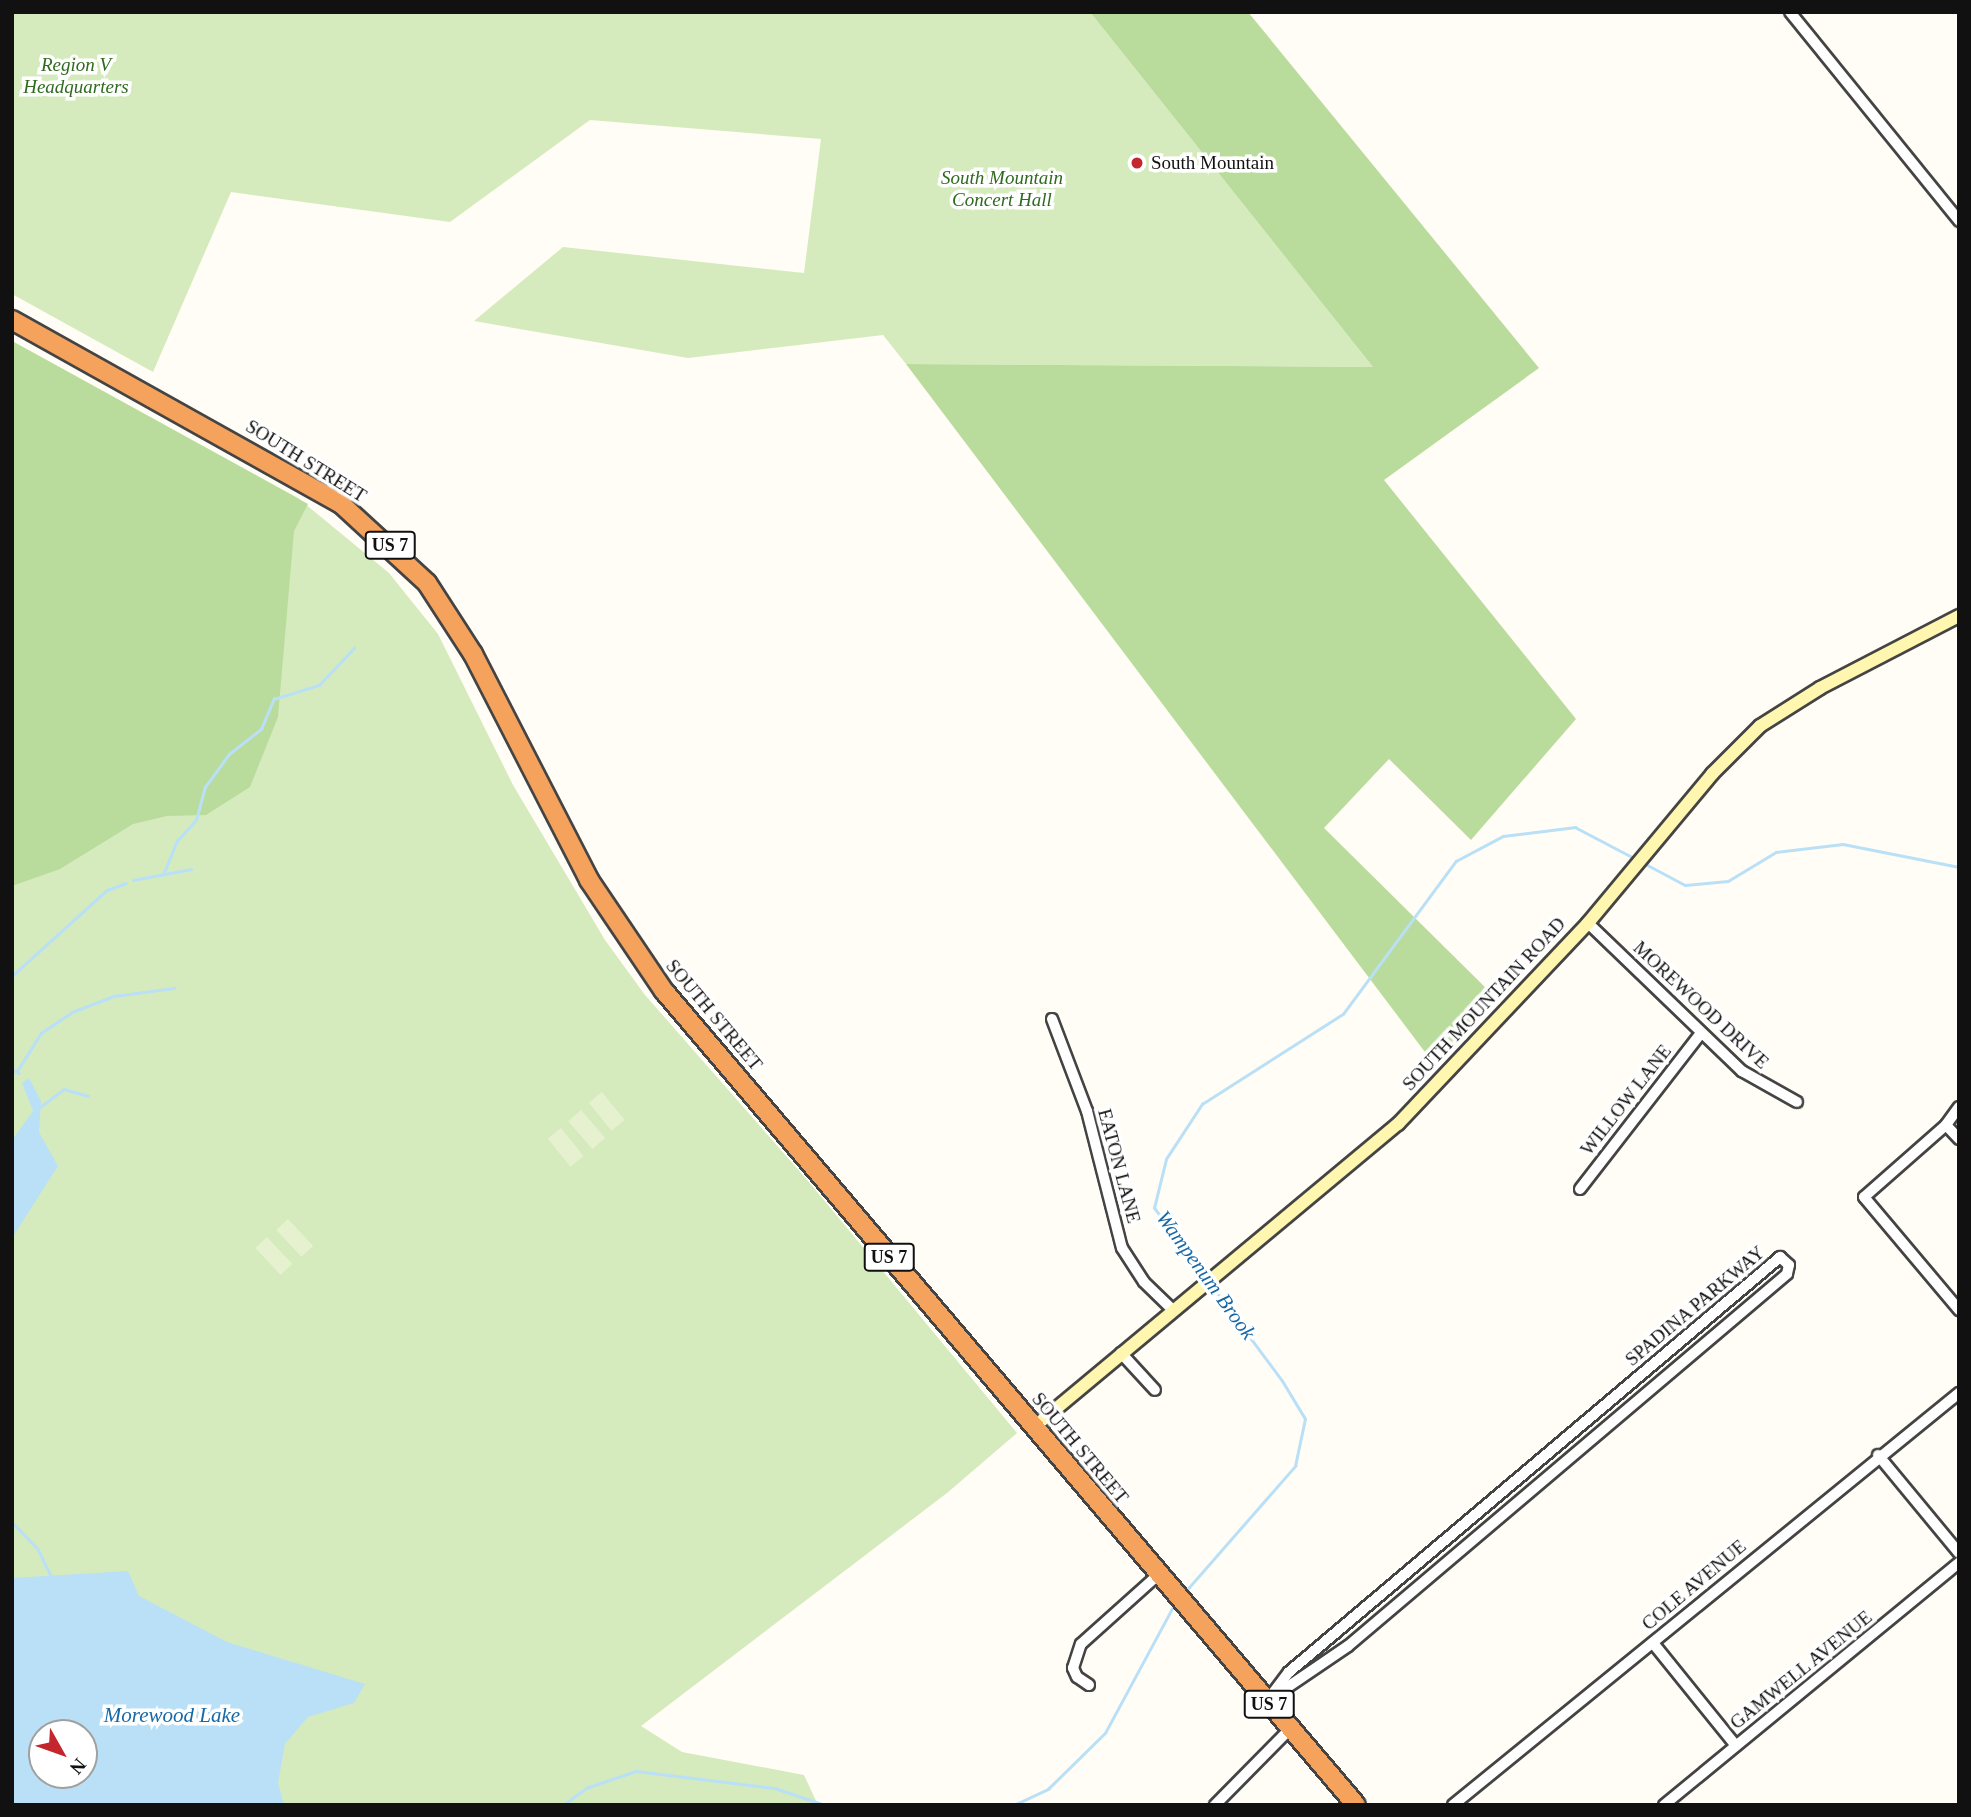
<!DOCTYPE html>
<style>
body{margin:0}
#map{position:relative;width:1971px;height:1817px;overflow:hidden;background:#fffdf5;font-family:Georgia,serif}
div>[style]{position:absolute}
.green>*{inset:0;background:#d5ebbd}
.forest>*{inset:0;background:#b9dc9c}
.pitch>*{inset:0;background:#e6f2cf;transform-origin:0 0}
.water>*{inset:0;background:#b9e0f7}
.stream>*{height:2.5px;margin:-1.25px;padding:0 1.25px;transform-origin:1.25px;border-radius:1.25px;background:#b9e0f7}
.roads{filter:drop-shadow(2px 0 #444) drop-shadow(-2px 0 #444) drop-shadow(0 2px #444) drop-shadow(0 -2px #444)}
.street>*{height:10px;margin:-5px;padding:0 5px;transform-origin:5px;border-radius:5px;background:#fff}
.secondary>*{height:12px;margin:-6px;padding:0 6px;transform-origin:6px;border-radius:6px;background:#fff6b0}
.highway>*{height:18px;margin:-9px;padding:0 9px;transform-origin:9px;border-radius:9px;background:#f5a25d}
.dots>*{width:19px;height:19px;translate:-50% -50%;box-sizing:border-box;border:4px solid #fff;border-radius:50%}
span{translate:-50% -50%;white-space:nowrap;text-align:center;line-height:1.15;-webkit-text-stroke:7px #fff;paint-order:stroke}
.shield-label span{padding:2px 5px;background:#fff;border:2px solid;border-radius:5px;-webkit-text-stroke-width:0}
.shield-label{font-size:18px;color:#111;font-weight:700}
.park-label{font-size:19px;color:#2f6b1f;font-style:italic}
.poi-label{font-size:19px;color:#111}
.left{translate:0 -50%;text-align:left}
.street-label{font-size:19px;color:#111}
.water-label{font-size:21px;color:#1768a6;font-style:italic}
.frame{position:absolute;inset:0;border:14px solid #111;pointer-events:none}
.north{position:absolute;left:28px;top:1719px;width:70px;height:70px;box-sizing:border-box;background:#fff;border:2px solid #a0a0a0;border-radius:50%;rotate:130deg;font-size:19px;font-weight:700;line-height:28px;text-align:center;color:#111}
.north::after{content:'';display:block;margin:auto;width:24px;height:32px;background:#c4262e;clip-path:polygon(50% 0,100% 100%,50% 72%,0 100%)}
</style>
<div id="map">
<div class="green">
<div style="clip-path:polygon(12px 12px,1090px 12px,1373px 367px,906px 364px,883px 335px,688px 358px,474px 321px,563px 247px,804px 273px,821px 139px,590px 120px,450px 222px,231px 192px,153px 372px,12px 294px)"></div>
<div style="clip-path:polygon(evenodd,12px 341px,298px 498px,389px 573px,438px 634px,513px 785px,605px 940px,645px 995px,808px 1181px,1017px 1433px,947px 1493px,641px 1726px,682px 1752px,804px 1775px,818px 1805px,12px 1805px,12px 341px,42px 1733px,84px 1733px,84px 1775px,42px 1775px,42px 1733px)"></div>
</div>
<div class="forest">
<div style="clip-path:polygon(1090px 12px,1248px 12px,1539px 368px,1384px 480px,1576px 719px,1471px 840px,1389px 759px,1324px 828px,1496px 998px,1434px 1064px,906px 364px,1373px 367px)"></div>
<div style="clip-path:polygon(12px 341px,308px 504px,294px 531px,278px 717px,250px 787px,206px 815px,167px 816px,133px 824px,60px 869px,12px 886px)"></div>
</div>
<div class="pitch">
<div style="left:602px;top:1092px;width:36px;height:17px;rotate:51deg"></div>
<div style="left:581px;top:1110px;width:37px;height:17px;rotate:49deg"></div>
<div style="left:561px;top:1128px;width:36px;height:17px;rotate:51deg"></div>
<div style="left:288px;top:1219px;width:37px;height:16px;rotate:47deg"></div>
<div style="left:267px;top:1237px;width:37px;height:16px;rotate:47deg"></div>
</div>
<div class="water">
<div style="clip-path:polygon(29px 1078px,41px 1101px,39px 1132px,58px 1166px,12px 1238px,12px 1140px,33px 1111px,22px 1083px)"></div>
<div style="clip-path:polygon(evenodd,128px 1571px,139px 1596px,227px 1642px,365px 1684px,354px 1703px,308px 1717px,285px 1744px,278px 1783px,284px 1805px,12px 1805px,12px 1578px,128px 1571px,42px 1733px,84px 1733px,84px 1775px,42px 1775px,42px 1733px)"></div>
</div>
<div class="stream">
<div style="left:1642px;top:862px;width:49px;rotate:28.1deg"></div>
<div style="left:1685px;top:885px;width:43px;rotate:-5.3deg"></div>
<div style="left:1728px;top:881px;width:56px;rotate:-31.1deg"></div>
<div style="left:1776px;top:852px;width:67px;rotate:-6.8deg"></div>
<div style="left:1843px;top:844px;width:118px;rotate:11.2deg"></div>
<div style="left:163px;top:875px;width:37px;rotate:-68deg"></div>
<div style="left:177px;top:841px;width:28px;rotate:-48deg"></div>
<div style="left:196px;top:820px;width:34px;rotate:-75deg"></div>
<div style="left:205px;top:787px;width:41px;rotate:-54deg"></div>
<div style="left:229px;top:754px;width:41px;rotate:-38deg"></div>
<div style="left:261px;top:729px;width:33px;rotate:-67deg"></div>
<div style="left:274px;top:699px;width:47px;rotate:-17.3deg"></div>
<div style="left:319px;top:685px;width:51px;rotate:-46.6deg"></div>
<div style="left:133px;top:880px;width:59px;rotate:-10.7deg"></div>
<div style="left:12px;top:976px;width:128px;rotate:-42.2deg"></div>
<div style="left:107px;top:890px;width:20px;rotate:-20deg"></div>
<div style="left:12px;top:1069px;width:8px;rotate:30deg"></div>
<div style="left:17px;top:1071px;width:45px;rotate:-57.7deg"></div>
<div style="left:41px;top:1033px;width:37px;rotate:-34deg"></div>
<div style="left:72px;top:1012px;width:45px;rotate:-20.9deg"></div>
<div style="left:114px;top:996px;width:61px;rotate:-7.6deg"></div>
<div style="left:40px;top:1107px;width:30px;rotate:-37deg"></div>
<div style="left:64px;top:1089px;width:25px;rotate:16deg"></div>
<div style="left:1206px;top:1278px;width:87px;rotate:-126.6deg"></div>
<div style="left:1154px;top:1208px;width:50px;rotate:-76.2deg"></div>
<div style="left:1166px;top:1159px;width:66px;rotate:-56.8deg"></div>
<div style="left:1202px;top:1104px;width:167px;rotate:-32.6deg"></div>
<div style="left:1343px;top:1014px;width:190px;rotate:-53.6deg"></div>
<div style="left:1456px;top:861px;width:53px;rotate:-28deg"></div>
<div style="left:1503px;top:836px;width:73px;rotate:-7.1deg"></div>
<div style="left:1575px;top:827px;width:69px;rotate:27.7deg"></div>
<div style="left:12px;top:1522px;width:37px;rotate:46deg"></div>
<div style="left:38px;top:1549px;width:30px;rotate:64deg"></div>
<div style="left:1184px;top:1593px;width:169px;rotate:-48.8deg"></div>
<div style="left:1295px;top:1466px;width:48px;rotate:-78deg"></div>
<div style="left:1305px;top:1419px;width:44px;rotate:-121.2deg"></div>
<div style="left:1282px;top:1381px;width:121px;rotate:-126.6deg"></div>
<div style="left:563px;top:1805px;width:29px;rotate:-36deg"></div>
<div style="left:586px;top:1788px;width:53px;rotate:-18.8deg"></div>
<div style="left:636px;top:1771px;width:140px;rotate:7deg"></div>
<div style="left:775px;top:1788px;width:53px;rotate:18.8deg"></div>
<div style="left:1014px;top:1805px;width:38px;rotate:-25deg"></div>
<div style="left:1048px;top:1789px;width:80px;rotate:-44.5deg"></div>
<div style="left:1105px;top:1733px;width:148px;rotate:-61.7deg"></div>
</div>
<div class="roads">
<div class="street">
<div style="left:1790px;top:12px;width:269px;rotate:51deg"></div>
<div style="left:1588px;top:923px;width:214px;rotate:43.9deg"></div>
<div style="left:1742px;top:1071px;width:63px;rotate:29.4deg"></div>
<div style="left:1052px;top:1019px;width:98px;rotate:69.2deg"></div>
<div style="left:1087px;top:1111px;width:141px;rotate:75.7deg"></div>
<div style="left:1122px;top:1248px;width:40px;rotate:57.1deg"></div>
<div style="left:1144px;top:1282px;width:40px;rotate:44deg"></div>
<div style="left:1959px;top:1107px;width:22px;rotate:126deg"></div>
<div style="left:1946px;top:1125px;width:109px;rotate:138.7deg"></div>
<div style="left:1864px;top:1197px;width:148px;rotate:49.9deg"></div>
<div style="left:1946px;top:1125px;width:19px;rotate:47deg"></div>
<div style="left:1580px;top:1189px;width:197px;rotate:-52.2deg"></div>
<div style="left:1780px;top:1257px;width:12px;rotate:42deg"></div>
<div style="left:1789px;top:1265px;width:9px;rotate:103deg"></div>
<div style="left:1787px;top:1274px;width:575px;rotate:139.72deg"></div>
<div style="left:1348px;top:1646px;width:98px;rotate:145.8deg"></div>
<div style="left:1267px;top:1701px;width:36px;rotate:-53deg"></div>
<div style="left:1289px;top:1672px;width:643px;rotate:-40.2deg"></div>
<div style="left:1121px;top:1353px;width:50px;rotate:47.4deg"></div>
<div style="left:1878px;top:1455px;width:127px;rotate:50.4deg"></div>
<div style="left:1653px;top:1643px;width:132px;rotate:51.1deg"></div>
<div style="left:1089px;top:1685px;width:14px;rotate:-146deg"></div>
<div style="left:1077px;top:1677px;width:10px;rotate:-114deg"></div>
<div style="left:1073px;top:1668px;width:25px;rotate:-72deg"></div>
<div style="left:1081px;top:1644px;width:105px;rotate:-41.9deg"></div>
<div style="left:1215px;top:1805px;width:108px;rotate:-45.4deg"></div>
<div style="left:1453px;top:1805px;width:653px;rotate:-39.15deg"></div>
<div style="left:1664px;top:1805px;width:382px;rotate:-39.4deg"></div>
</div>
<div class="secondary">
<div style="left:1034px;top:1427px;width:474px;rotate:-39.8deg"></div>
<div style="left:1398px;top:1124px;width:277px;rotate:-46.6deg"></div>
<div style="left:1588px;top:923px;width:194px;rotate:-50.2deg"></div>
<div style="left:1712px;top:774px;width:68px;rotate:-45deg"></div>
<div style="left:1760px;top:726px;width:71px;rotate:-32.3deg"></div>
<div style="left:1820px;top:688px;width:157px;rotate:-27.4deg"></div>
</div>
<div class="highway">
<div style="left:12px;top:320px;width:376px;rotate:29.2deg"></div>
<div style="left:340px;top:503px;width:118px;rotate:42.6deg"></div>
<div style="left:427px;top:583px;width:85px;rotate:57.1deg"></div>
<div style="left:473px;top:654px;width:254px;rotate:62.8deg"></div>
<div style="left:589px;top:880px;width:134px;rotate:56deg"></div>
<div style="left:664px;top:991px;width:1068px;rotate:49.63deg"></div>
</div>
</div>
<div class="dots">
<div style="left:1137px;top:163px;background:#c4262e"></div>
</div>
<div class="shield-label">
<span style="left:390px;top:545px">US 7</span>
<span style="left:889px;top:1257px">US 7</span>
<span style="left:1269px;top:1704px">US 7</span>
</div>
<div class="park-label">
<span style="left:76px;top:76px">Region V<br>Headquarters</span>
<span style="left:1002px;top:189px">South Mountain<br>Concert Hall</span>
</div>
<div class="poi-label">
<span class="left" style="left:1151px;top:163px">South Mountain</span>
</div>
<div class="street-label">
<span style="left:306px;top:461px;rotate:32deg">SOUTH STREET</span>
<span style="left:1484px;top:1004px;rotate:-47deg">SOUTH MOUNTAIN ROAD</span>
<span style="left:1701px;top:1005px;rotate:43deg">MOREWOOD DRIVE</span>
<span style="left:714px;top:1015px;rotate:50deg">SOUTH STREET</span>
<span style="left:1626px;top:1100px;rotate:-52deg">WILLOW LANE</span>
<span style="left:1119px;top:1166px;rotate:75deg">EATON LANE</span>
<span style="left:1695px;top:1306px;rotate:-40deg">SPADINA PARKWAY</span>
<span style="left:1080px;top:1448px;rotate:50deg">SOUTH STREET</span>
<span style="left:1694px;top:1585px;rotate:-40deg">COLE AVENUE</span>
<span style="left:1801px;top:1670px;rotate:-39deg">GAMWELL AVENUE</span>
</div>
<div class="water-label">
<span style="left:1206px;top:1275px;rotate:54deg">Wampenum Brook</span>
<span style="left:172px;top:1715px">Morewood Lake</span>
</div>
<div class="frame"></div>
<div class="north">N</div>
</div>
